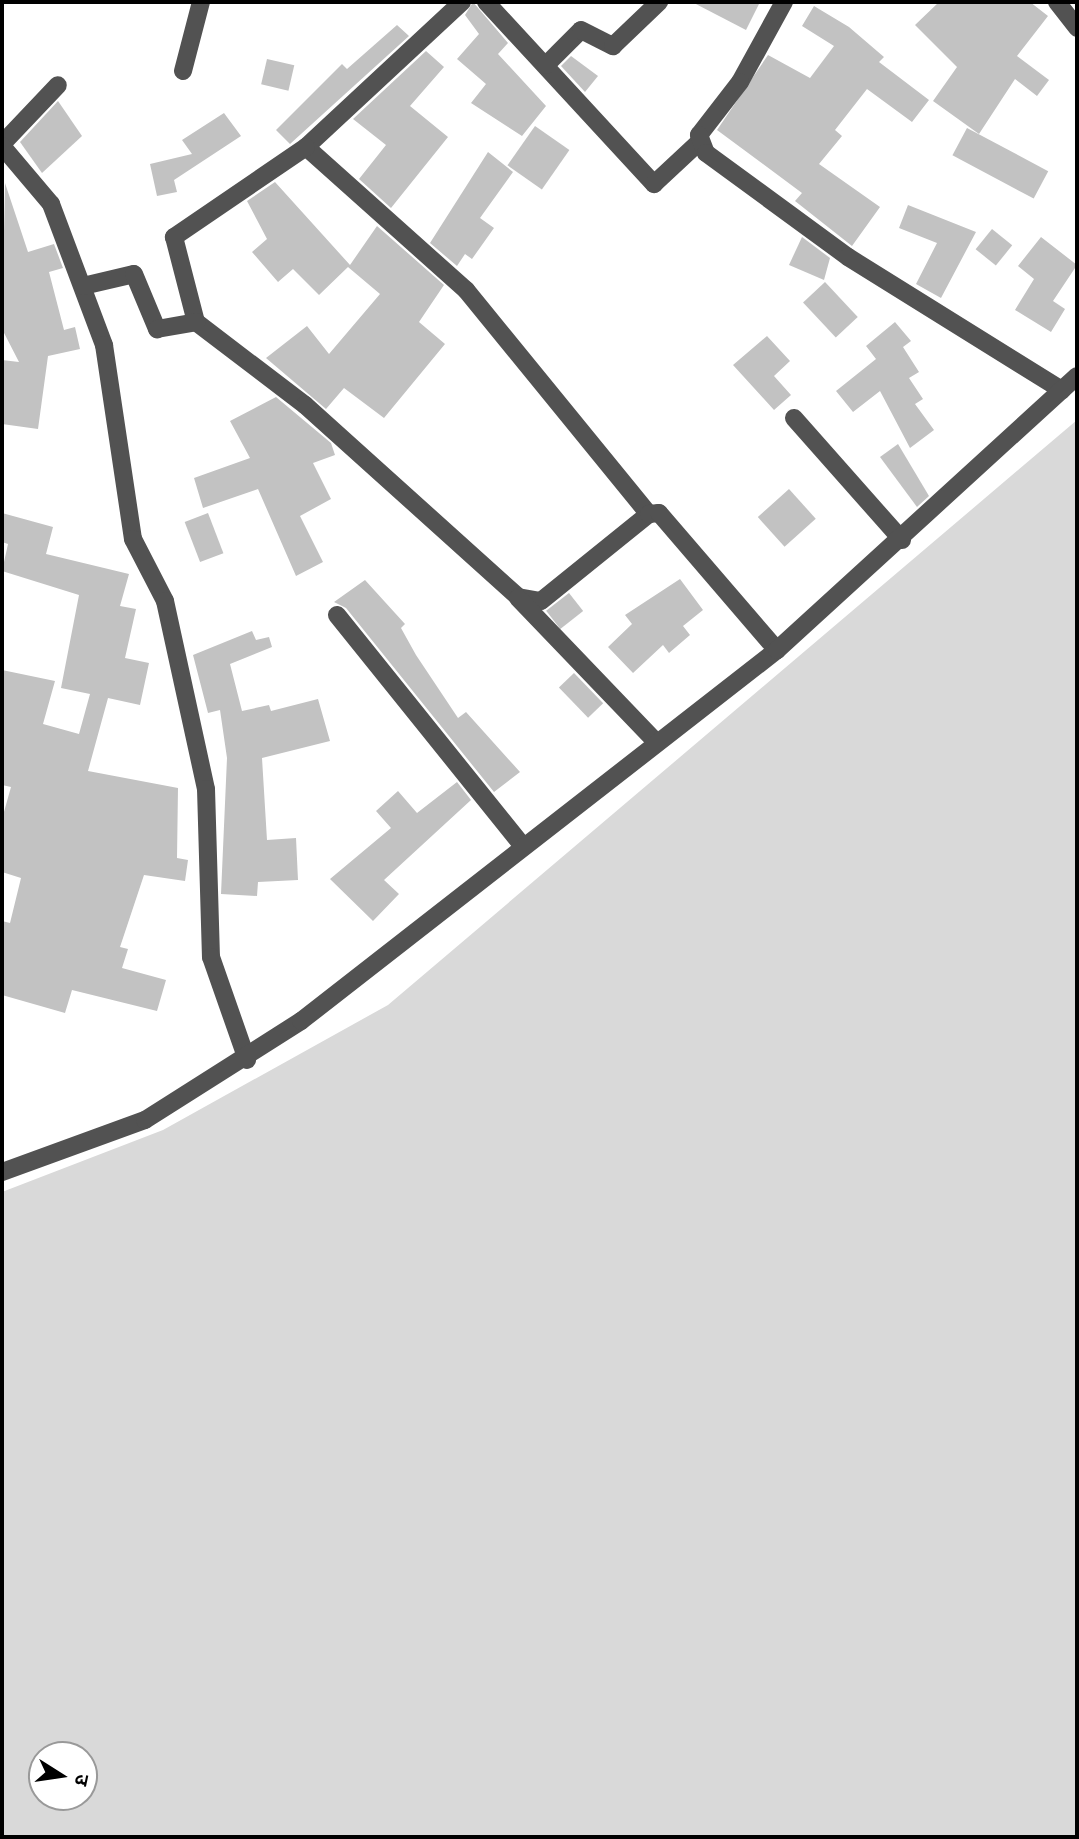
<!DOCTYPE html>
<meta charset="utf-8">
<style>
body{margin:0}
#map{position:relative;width:1079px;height:1839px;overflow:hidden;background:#fff;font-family:Rubik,"Noto Sans Devanagari",sans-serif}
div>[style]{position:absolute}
.green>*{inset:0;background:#d9d9d9}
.building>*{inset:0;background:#c2c2c2;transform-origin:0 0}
.minor>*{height:18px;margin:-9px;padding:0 9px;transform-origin:9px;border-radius:9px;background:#525252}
span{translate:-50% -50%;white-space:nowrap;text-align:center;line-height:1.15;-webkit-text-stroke:6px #fff;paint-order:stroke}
.frame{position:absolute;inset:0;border:4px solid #000;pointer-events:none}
.north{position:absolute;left:28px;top:1741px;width:70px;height:70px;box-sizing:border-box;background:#fff;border:2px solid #999;border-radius:50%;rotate:102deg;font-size:19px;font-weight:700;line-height:28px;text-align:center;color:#000}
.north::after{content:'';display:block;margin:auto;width:24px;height:32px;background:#000;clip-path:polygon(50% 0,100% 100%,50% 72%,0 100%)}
</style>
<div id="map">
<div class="green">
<div style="clip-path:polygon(evenodd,1077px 420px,1077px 1837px,2px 1837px,2px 1192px,163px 1130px,388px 1005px,1077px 420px,42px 1755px,84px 1755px,84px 1797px,42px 1797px,42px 1755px)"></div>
</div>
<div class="building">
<div style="clip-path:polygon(473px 2px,508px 43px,498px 54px,546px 106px,522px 136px,471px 103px,486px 84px,457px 59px,479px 34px,465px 15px)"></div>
<div style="clip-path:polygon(692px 2px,760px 2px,746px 30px)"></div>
<div style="clip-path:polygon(939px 2px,1030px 2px,1048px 16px,1017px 56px,1049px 80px,1037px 96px,1015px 79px,979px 134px,933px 101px,957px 67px,915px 25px)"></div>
<div style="clip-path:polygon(814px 6px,849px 27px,884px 57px,879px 62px,929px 100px,912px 122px,867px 89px,835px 130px,842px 136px,819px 164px,880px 207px,852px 246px,795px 201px,802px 193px,717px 130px,768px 55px,810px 78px,834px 46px,802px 26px)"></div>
<div style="clip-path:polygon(397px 25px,409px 36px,290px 144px,276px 130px,342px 64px,347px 69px)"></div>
<div style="clip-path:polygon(426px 51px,444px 67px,410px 106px,448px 137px,391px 208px,359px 179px,386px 145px,353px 119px)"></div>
<div style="clip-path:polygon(571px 56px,598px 76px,585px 92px,561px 66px)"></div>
<div style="left:267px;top:59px;width:28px;height:26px;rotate:13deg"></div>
<div style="clip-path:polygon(58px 101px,82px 136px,42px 173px,20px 142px)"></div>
<div style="clip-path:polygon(224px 113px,241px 136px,174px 180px,177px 192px,157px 196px,150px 164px,192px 154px,182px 140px)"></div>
<div style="left:535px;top:126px;width:42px;height:48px;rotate:35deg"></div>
<div style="left:967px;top:128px;width:92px;height:31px;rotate:28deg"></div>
<div style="clip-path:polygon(488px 152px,513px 172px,480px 218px,494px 228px,472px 259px,465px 254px,457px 266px,430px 243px)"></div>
<div style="clip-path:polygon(275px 182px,350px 265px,377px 226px,444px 285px,419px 322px,445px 344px,384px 418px,344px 388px,326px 409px,266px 358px,307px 326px,329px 354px,380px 294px,348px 267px,319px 295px,293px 269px,278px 282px,252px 252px,267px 239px,247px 201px)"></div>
<div style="clip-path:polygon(5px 183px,28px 252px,54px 244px,63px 268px,49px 272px,64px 330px,75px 327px,80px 349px,48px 356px,38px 429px,2px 424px,2px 360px,19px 362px,2px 329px)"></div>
<div style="clip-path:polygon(908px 205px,976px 232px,941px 298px,916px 284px,937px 243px,899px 228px)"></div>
<div style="left:992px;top:229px;width:26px;height:26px;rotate:39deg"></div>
<div style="clip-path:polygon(802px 237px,830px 258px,824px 280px,789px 265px)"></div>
<div style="clip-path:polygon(1041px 237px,1077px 265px,1053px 301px,1065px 309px,1051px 332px,1015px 310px,1034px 279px,1018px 266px)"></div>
<div style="left:825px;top:282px;width:48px;height:30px;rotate:47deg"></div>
<div style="clip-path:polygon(895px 322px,911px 341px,903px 347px,919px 372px,909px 378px,923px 399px,915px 404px,934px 430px,910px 448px,880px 391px,853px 412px,836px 391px,876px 359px,866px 346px)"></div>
<div style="clip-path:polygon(767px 336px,790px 361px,774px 376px,791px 395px,774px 410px,733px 365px)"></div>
<div style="clip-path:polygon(276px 397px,331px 443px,335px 455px,313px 463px,331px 499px,300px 516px,323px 562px,296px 576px,258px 489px,203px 508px,194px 478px,250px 458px,230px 421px)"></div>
<div style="clip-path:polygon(898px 444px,929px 496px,917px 507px,880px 457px)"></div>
<div style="left:789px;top:489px;width:40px;height:42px;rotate:48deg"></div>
<div style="clip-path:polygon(2px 513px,53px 527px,46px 554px,129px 574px,120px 606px,136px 609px,125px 658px,149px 663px,140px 705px,108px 698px,88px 771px,178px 788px,177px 858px,188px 860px,185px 881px,144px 875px,120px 947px,128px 949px,122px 968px,166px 980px,157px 1011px,72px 990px,65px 1013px,2px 995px,2px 921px,10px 923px,21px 878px,2px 872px,2px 819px,11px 787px,2px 785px,2px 670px,55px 681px,43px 724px,79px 734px,90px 694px,61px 688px,79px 595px,2px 571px,8px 544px,2px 542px)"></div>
<div style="left:208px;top:513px;width:43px;height:25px;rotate:69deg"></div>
<div style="clip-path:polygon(680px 579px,703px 610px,683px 626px,690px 635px,669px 653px,663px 645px,633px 673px,608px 647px,632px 624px,625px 615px)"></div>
<div style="clip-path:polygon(365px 580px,405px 624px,401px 628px,416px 655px,458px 718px,466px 712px,520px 772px,494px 792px,346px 608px,334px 602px)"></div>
<div style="left:569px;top:593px;width:23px;height:29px;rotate:52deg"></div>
<div style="clip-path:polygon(252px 631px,256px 640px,269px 637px,272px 647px,230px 664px,242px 711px,269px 705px,271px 711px,318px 699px,330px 741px,262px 758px,267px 840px,296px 838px,298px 880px,258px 882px,257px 896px,221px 894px,227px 758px,220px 710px,208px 713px,193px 655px)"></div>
<div style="left:574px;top:673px;width:42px;height:21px;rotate:46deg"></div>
<div style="clip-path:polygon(457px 782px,471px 800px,384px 880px,399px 894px,373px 921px,330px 879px,391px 828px,376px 811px,398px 791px,417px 813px)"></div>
</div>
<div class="minor">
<div style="left:462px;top:2px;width:213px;rotate:137.1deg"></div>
<div style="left:306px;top:147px;width:215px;rotate:41.8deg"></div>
<div style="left:466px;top:290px;width:289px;rotate:50.8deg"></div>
<div style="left:486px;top:2px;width:248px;rotate:47.3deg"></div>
<div style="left:654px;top:184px;width:62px;rotate:-43deg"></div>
<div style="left:784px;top:2px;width:91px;rotate:118.8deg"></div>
<div style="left:740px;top:82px;width:67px;rotate:127.7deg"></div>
<div style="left:699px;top:135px;width:19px;rotate:69deg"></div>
<div style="left:706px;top:153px;width:176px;rotate:36.2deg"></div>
<div style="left:848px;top:257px;width:252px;rotate:31.9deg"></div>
<div style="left:1057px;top:2px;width:33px;rotate:52deg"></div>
<div style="left:546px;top:65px;width:49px;rotate:-45deg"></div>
<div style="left:581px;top:30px;width:36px;rotate:27deg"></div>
<div style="left:613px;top:46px;width:64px;rotate:-43.7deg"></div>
<div style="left:183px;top:71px;width:71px;rotate:-75.4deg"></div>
<div style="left:2px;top:144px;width:81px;rotate:-46.5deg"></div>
<div style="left:2px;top:146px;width:76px;rotate:49.8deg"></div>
<div style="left:51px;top:204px;width:151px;rotate:69.4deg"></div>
<div style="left:104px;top:345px;width:196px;rotate:81.5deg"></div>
<div style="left:133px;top:539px;width:70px;rotate:62.7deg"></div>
<div style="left:165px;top:601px;width:192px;rotate:77.7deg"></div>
<div style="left:206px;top:789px;width:168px;rotate:88.3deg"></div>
<div style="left:211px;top:957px;width:109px;rotate:70.7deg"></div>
<div style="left:306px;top:147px;width:160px;rotate:145.7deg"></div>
<div style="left:174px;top:237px;width:88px;rotate:75.5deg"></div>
<div style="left:196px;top:322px;width:137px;rotate:37.3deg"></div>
<div style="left:305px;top:405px;width:287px;rotate:42deg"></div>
<div style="left:518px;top:597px;width:23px;rotate:10deg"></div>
<div style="left:541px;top:601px;width:139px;rotate:-38.9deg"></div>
<div style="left:649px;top:514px;width:10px;rotate:-6deg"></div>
<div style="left:659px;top:513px;width:181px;rotate:49.3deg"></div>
<div style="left:83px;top:286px;width:52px;rotate:-13.2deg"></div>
<div style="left:134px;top:274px;width:60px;rotate:67.3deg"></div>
<div style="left:157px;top:329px;width:40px;rotate:-10deg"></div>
<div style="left:794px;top:418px;width:163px;rotate:48.5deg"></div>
<div style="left:518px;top:598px;width:199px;rotate:46.2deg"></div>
<div style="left:337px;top:615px;width:297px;rotate:51.2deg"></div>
<div style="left:2px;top:1172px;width:152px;rotate:-20deg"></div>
<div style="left:145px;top:1120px;width:185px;rotate:-32.4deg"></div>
<div style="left:301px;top:1021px;width:604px;rotate:-37.93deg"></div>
<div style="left:777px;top:650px;width:406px;rotate:-42.4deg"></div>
</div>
<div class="frame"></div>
<div class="north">उ</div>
</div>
